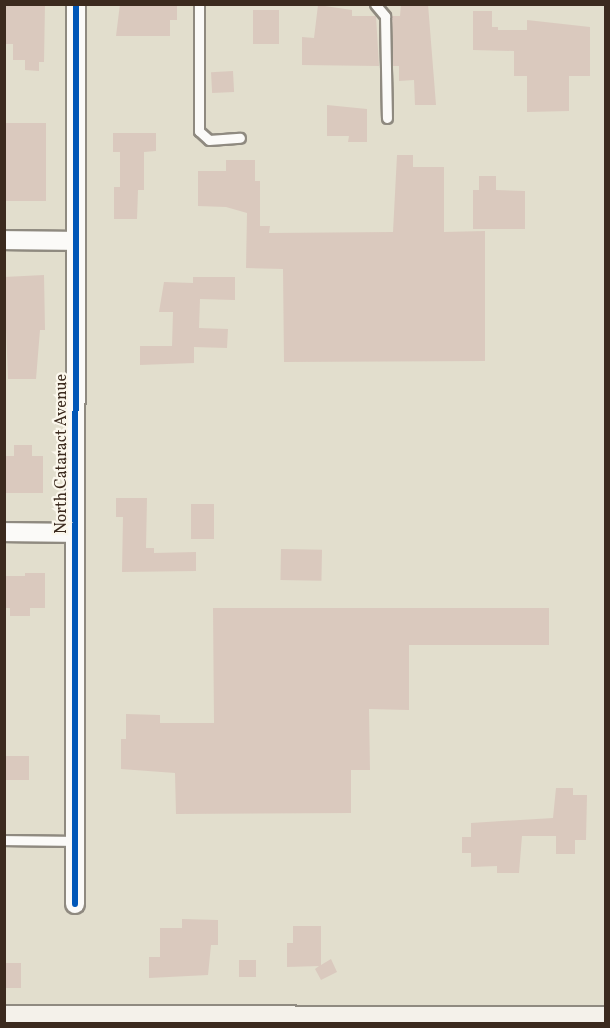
<!DOCTYPE html>
<style>
body{margin:0}
#map{position:relative;width:610px;height:1028px;overflow:hidden;background:#e2decd;font-family:Vollkorn,serif}
div>[style]{position:absolute}
.building>*{inset:0;background:#dac9be;transform-origin:0 0}
.roads{filter:drop-shadow(2px 0 #8f8a80) drop-shadow(-2px 0 #8f8a80) drop-shadow(0 2px #8f8a80) drop-shadow(0 -2px #8f8a80)}
.lane>*{height:9px;margin:-4.5px;padding:0 4.5px;transform-origin:4.5px;border-radius:4.5px;background:#fbfaf8}
.street>*{height:18px;margin:-9px;padding:0 9px;transform-origin:9px;border-radius:9px;background:#fbfaf8}
.secondary>*{height:26px;margin:-13px;padding:0 13px;transform-origin:13px;border-radius:13px;background:#f4f1ea}
.cycleway>*{height:6px;margin:-3px;padding:0 3px;transform-origin:3px;border-radius:3px;background:#0057b8}
span{translate:-50% -50%;white-space:nowrap;text-align:center;line-height:1.15;-webkit-text-stroke:4.5px #fbf7ec;paint-order:stroke}
.street-label{font-size:16px;color:#3b2a1e}
.frame{position:absolute;inset:0;border:6px solid #3b2a1e;pointer-events:none}
</style>
<div id="map">
<div class="building">
<div style="clip-path:polygon(6px 4px,45px 4px,44px 62px,39px 62px,39px 71px,25px 70px,25px 60px,13px 60px,13px 44px,6px 44px)"></div>
<div style="clip-path:polygon(120px 4px,177px 4px,177px 20px,170px 20px,170px 36px,116px 36px)"></div>
<div style="clip-path:polygon(401px 4px,428px 4px,436px 105px,415px 105px,414px 80px,399px 81px,399px 66px,393px 66px,392px 16px,400px 16px)"></div>
<div style="clip-path:polygon(318px 5px,352px 10px,352px 16px,376px 16px,379px 66px,302px 65px,302px 37px,314px 38px)"></div>
<div style="left:253px;top:10px;width:26px;height:34px"></div>
<div style="clip-path:polygon(473px 11px,492px 11px,492px 27px,498px 27px,498px 30px,527px 30px,527px 20px,590px 27px,590px 76px,569px 76px,569px 111px,527px 112px,527px 76px,514px 76px,514px 51px,473px 50px)"></div>
<div style="left:233px;top:71px;width:21px;height:22px;rotate:87deg"></div>
<div style="clip-path:polygon(327px 105px,367px 109px,367px 142px,348px 142px,349px 136px,327px 136px)"></div>
<div style="left:4px;top:123px;width:42px;height:78px"></div>
<div style="clip-path:polygon(113px 133px,156px 133px,156px 151px,144px 152px,144px 190px,138px 190px,137px 219px,114px 219px,114px 187px,120px 187px,120px 152px,113px 152px)"></div>
<div style="clip-path:polygon(397px 155px,413px 155px,413px 167px,444px 167px,444px 232px,485px 231px,485px 361px,284px 362px,283px 269px,246px 268px,247px 213px,226px 207px,198px 206px,198px 171px,226px 171px,226px 160px,255px 160px,255px 181px,260px 181px,260px 226px,270px 226px,269px 233px,393px 232px)"></div>
<div style="clip-path:polygon(479px 176px,496px 176px,496px 190px,525px 191px,525px 229px,473px 229px,473px 190px,479px 190px)"></div>
<div style="clip-path:polygon(44px 275px,45px 330px,40px 330px,36px 379px,8px 379px,4px 277px)"></div>
<div style="clip-path:polygon(193px 277px,235px 277px,235px 300px,200px 299px,199px 328px,228px 329px,227px 348px,194px 347px,194px 363px,140px 365px,140px 346px,172px 346px,173px 312px,159px 312px,164px 282px,193px 283px)"></div>
<div style="clip-path:polygon(14px 445px,32px 445px,32px 456px,43px 456px,43px 493px,4px 493px,4px 456px,14px 456px)"></div>
<div style="clip-path:polygon(116px 498px,147px 498px,146px 548px,154px 548px,154px 553px,196px 552px,196px 571px,122px 572px,123px 517px,116px 517px)"></div>
<div style="left:191px;top:504px;width:23px;height:35px"></div>
<div style="left:281px;top:549px;width:41px;height:31px;rotate:1deg"></div>
<div style="clip-path:polygon(25px 573px,45px 573px,45px 608px,30px 608px,30px 616px,10px 616px,10px 608px,4px 608px,4px 576px,25px 576px)"></div>
<div style="clip-path:polygon(213px 608px,549px 608px,549px 645px,409px 645px,409px 710px,369px 709px,370px 770px,351px 770px,351px 813px,176px 814px,175px 773px,121px 769px,121px 739px,126px 739px,126px 714px,160px 715px,160px 723px,214px 723px)"></div>
<div style="left:4px;top:756px;width:25px;height:24px"></div>
<div style="clip-path:polygon(556px 788px,573px 788px,573px 795px,587px 795px,586px 840px,575px 840px,575px 854px,556px 854px,556px 836px,522px 836px,519px 873px,497px 873px,497px 866px,471px 867px,471px 853px,462px 853px,462px 837px,471px 837px,471px 823px,553px 818px)"></div>
<div style="clip-path:polygon(182px 919px,218px 920px,218px 945px,211px 945px,208px 975px,149px 978px,149px 957px,160px 957px,160px 928px,182px 928px)"></div>
<div style="clip-path:polygon(293px 926px,321px 926px,321px 965px,331px 959px,337px 972px,321px 980px,315px 969px,319px 966px,287px 967px,287px 943px,293px 943px)"></div>
<div style="left:239px;top:960px;width:17px;height:17px"></div>
<div style="left:4px;top:963px;width:17px;height:25px"></div>
</div>
<div class="roads">
<div class="lane">
<div style="left:199px;top:4px;width:127px;rotate:90deg"></div>
<div style="left:199px;top:131px;width:13px;rotate:42deg"></div>
<div style="left:209px;top:140px;width:31px;rotate:-4deg"></div>
<div style="left:375px;top:4px;width:16px;rotate:50deg"></div>
<div style="left:385px;top:16px;width:102px;rotate:88.9deg"></div>
<div style="left:4px;top:840px;width:71px;rotate:0.8deg"></div>
</div>
<div class="street">
<div style="left:4px;top:240px;width:70px;rotate:0.8deg"></div>
<div style="left:4px;top:532px;width:71px;rotate:0.8deg"></div>
<div style="left:75px;top:904px;width:900px;rotate:-89.94deg"></div>
</div>
<div class="secondary">
<div style="left:4px;top:1019px;width:602px;rotate:0.1deg"></div>
</div>
</div>
<div class="cycleway">
<div style="left:75px;top:904px;width:900px;rotate:-89.94deg"></div>
</div>
<div class="street-label">
<span style="left:62px;top:454px;rotate:-90deg">North Cataract Avenue</span>
</div>
<div class="frame"></div>
</div>
